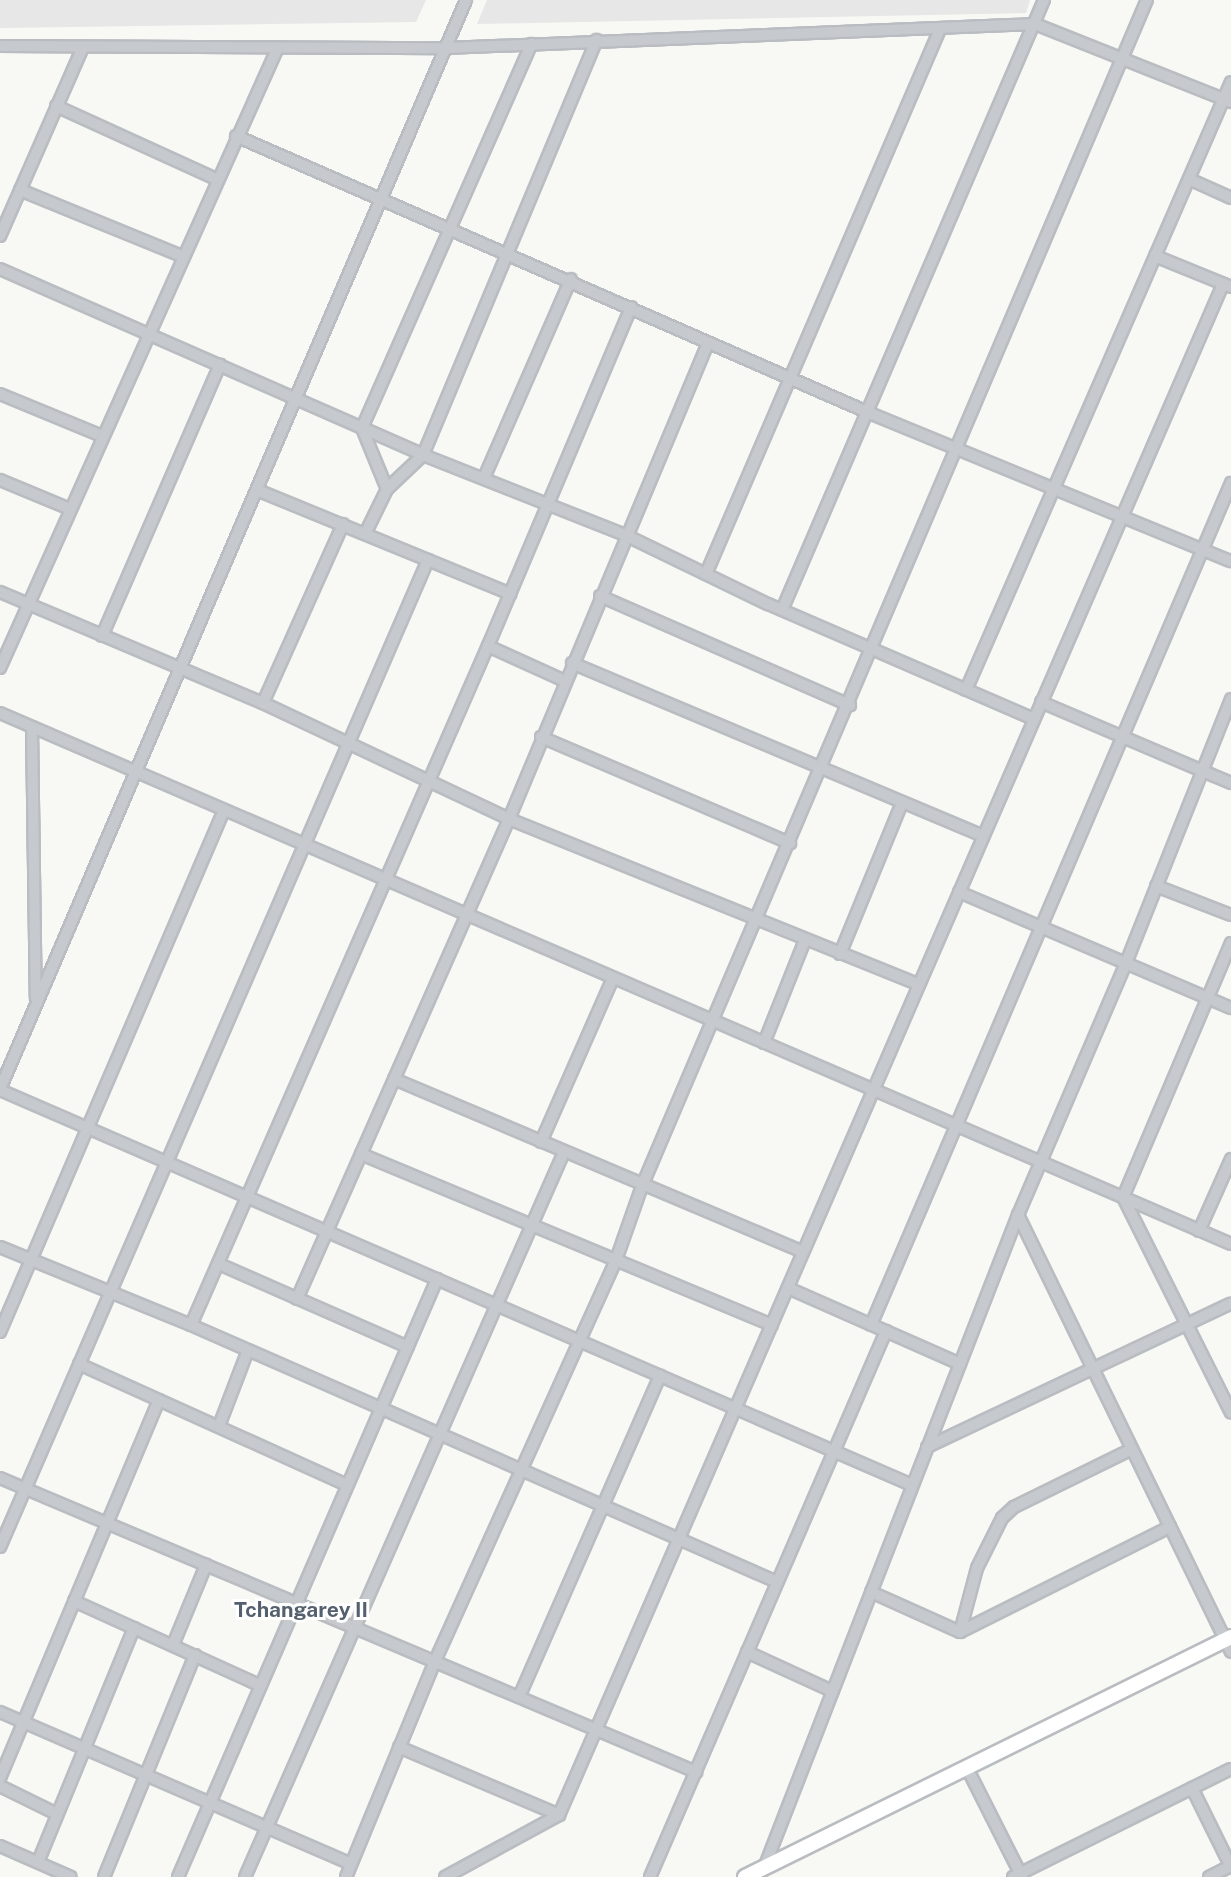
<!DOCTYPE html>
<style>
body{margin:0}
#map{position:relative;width:1231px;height:1877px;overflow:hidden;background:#f8f8f5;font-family:"Public Sans",sans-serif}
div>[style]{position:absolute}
.built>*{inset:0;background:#e6e7e6}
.roads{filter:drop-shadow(2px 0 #b9bdc1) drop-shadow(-2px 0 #b9bdc1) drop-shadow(0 2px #b9bdc1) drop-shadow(0 -2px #b9bdc1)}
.minor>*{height:10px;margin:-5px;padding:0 5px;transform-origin:5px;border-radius:5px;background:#c6c9cd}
.major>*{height:14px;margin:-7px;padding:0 7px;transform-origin:7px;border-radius:7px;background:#fff}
span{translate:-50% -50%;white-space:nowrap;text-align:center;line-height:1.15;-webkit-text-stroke:6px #fff;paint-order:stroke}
.district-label{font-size:21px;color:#54606d;font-weight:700}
</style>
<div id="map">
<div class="built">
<div style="clip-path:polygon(0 0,426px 0,416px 22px,0 28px)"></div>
<div style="clip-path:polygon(487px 0,1030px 0,1026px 13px,477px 24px)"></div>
</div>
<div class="roads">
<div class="minor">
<div style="left:0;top:46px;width:446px;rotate:0.3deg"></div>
<div style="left:446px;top:48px;width:589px;rotate:-2.33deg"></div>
<div style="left:1035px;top:24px;width:211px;rotate:21.7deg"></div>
<div style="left:56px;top:106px;width:176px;rotate:24.5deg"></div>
<div style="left:236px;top:136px;width:689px;rotate:23.62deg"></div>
<div style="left:867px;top:412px;width:393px;rotate:22.3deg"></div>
<div style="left:1189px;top:179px;width:46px;rotate:24.3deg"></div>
<div style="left:20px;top:190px;width:175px;rotate:22.2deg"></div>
<div style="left:0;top:236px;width:206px;rotate:-66.3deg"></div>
<div style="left:1155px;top:256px;width:82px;rotate:22.2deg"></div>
<div style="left:0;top:269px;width:462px;rotate:23.7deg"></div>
<div style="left:423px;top:455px;width:217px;rotate:21.6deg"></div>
<div style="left:625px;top:535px;width:159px;rotate:25.8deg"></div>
<div style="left:768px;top:604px;width:290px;rotate:23.4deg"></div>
<div style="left:0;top:394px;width:110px;rotate:22.4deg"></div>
<div style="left:484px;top:478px;width:217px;rotate:-66.4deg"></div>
<div style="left:0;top:480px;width:76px;rotate:22.5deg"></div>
<div style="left:387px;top:489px;width:66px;rotate:-112.3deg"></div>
<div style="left:362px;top:428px;width:420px;rotate:-66.2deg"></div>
<div style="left:257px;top:490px;width:274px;rotate:22.3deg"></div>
<div style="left:365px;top:534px;width:50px;rotate:-63.9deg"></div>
<div style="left:387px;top:489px;width:50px;rotate:-43.4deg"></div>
<div style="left:423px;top:455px;width:450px;rotate:-67.3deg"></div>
<div style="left:706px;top:574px;width:593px;rotate:-66.76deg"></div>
<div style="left:0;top:592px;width:285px;rotate:22.9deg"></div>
<div style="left:263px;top:703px;width:272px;rotate:25.2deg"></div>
<div style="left:509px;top:819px;width:442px;rotate:22deg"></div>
<div style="left:600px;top:596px;width:273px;rotate:23.6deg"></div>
<div style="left:782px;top:610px;width:664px;rotate:-66.76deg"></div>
<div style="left:102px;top:636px;width:296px;rotate:-66.5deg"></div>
<div style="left:488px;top:646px;width:85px;rotate:24.4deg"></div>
<div style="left:572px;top:663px;width:446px;rotate:22.8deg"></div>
<div style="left:0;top:668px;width:680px;rotate:-65.88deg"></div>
<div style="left:966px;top:690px;width:663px;rotate:-66.45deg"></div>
<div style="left:1041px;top:702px;width:207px;rotate:23.1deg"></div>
<div style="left:263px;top:703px;width:196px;rotate:-65.9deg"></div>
<div style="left:0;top:713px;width:1341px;rotate:23.33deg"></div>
<div style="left:32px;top:727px;width:271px;rotate:89.2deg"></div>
<div style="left:541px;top:737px;width:271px;rotate:23.1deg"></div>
<div style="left:1156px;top:886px;width:80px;rotate:21.1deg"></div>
<div style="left:959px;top:892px;width:296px;rotate:23.1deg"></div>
<div style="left:1231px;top:943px;width:276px;rotate:113deg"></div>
<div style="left:1123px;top:1197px;width:241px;rotate:63.4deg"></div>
<div style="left:840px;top:954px;width:163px;rotate:-67.7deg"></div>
<div style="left:764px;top:1043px;width:111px;rotate:-68.3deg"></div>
<div style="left:394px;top:1079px;width:444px;rotate:22.9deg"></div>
<div style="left:0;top:1089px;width:1185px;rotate:-66.83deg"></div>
<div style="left:0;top:1090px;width:994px;rotate:23.42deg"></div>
<div style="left:541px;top:1142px;width:179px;rotate:-66.3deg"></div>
<div style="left:361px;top:1154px;width:445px;rotate:22.6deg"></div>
<div style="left:1018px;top:1215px;width:486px;rotate:64deg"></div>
<div style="left:1199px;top:1231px;width:79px;rotate:-66deg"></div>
<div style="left:0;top:1247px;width:206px;rotate:22.2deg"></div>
<div style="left:191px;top:1325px;width:640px;rotate:23.68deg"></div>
<div style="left:219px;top:1264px;width:206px;rotate:23.7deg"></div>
<div style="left:788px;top:1288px;width:188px;rotate:23.8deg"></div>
<div style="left:297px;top:1299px;width:525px;rotate:-66.17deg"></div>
<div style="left:509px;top:819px;width:516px;rotate:-67.31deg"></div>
<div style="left:191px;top:1325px;width:741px;rotate:-66.38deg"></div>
<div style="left:488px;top:646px;width:368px;rotate:-67.1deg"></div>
<div style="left:871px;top:1325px;width:916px;rotate:-66.85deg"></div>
<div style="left:0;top:1332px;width:568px;rotate:-66.77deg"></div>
<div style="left:79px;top:1364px;width:294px;rotate:24.3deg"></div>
<div style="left:219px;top:1426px;width:81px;rotate:-69.1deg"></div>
<div style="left:927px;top:1447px;width:336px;rotate:-25.3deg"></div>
<div style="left:0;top:1478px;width:756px;rotate:22.9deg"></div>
<div style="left:0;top:1547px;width:1076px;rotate:-66.56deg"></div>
<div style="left:871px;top:1592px;width:98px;rotate:24.2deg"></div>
<div style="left:960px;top:1632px;width:235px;rotate:-26.6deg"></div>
<div style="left:74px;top:1601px;width:205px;rotate:24.4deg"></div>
<div style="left:960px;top:1632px;width:66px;rotate:-75.1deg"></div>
<div style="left:977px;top:1568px;width:56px;rotate:-63.4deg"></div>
<div style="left:1002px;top:1518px;width:16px;rotate:-43deg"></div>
<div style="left:1014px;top:1507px;width:131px;rotate:-26.2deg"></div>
<div style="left:173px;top:1645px;width:87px;rotate:-67.6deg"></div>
<div style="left:747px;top:1652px;width:94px;rotate:24.6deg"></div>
<div style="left:519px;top:1697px;width:351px;rotate:-66.3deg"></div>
<div style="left:0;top:1712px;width:382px;rotate:23.4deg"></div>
<div style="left:399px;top:1747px;width:174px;rotate:23deg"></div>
<div style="left:968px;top:1770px;width:120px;rotate:63.2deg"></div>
<div style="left:0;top:1778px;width:410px;rotate:-67.2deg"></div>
<div style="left:0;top:1786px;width:64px;rotate:26.2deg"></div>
<div style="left:1192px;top:1788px;width:88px;rotate:63.7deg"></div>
<div style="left:0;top:1846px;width:77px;rotate:23.6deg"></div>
<div style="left:38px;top:1862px;width:253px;rotate:-67.7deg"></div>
<div style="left:764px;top:1868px;width:701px;rotate:-68.75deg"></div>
<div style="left:1018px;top:1215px;width:274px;rotate:-66.8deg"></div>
<div style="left:1126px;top:963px;width:284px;rotate:-68.3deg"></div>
<div style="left:104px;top:1877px;width:240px;rotate:-67.7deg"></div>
<div style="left:178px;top:1877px;width:652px;rotate:-66.58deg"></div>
<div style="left:245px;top:1877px;width:792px;rotate:-66.25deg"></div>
<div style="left:346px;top:1877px;width:234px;rotate:-67.6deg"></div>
<div style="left:435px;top:1661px;width:440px;rotate:-65.7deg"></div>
<div style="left:616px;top:1260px;width:78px;rotate:-70.6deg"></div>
<div style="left:642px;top:1186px;width:1289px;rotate:-66.94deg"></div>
<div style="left:445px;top:1877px;width:130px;rotate:-28.5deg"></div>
<div style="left:559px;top:1815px;width:1669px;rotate:-66.55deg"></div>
<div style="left:650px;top:1877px;width:595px;rotate:-66.62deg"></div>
<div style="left:1013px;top:1877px;width:243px;rotate:-26.4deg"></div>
<div style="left:1209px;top:1877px;width:25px;rotate:-27deg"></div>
</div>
<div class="major">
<div style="left:745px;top:1877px;width:542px;rotate:-26.28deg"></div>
</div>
</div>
<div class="district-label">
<span style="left:301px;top:1610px">Tchangarey II</span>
</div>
</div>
